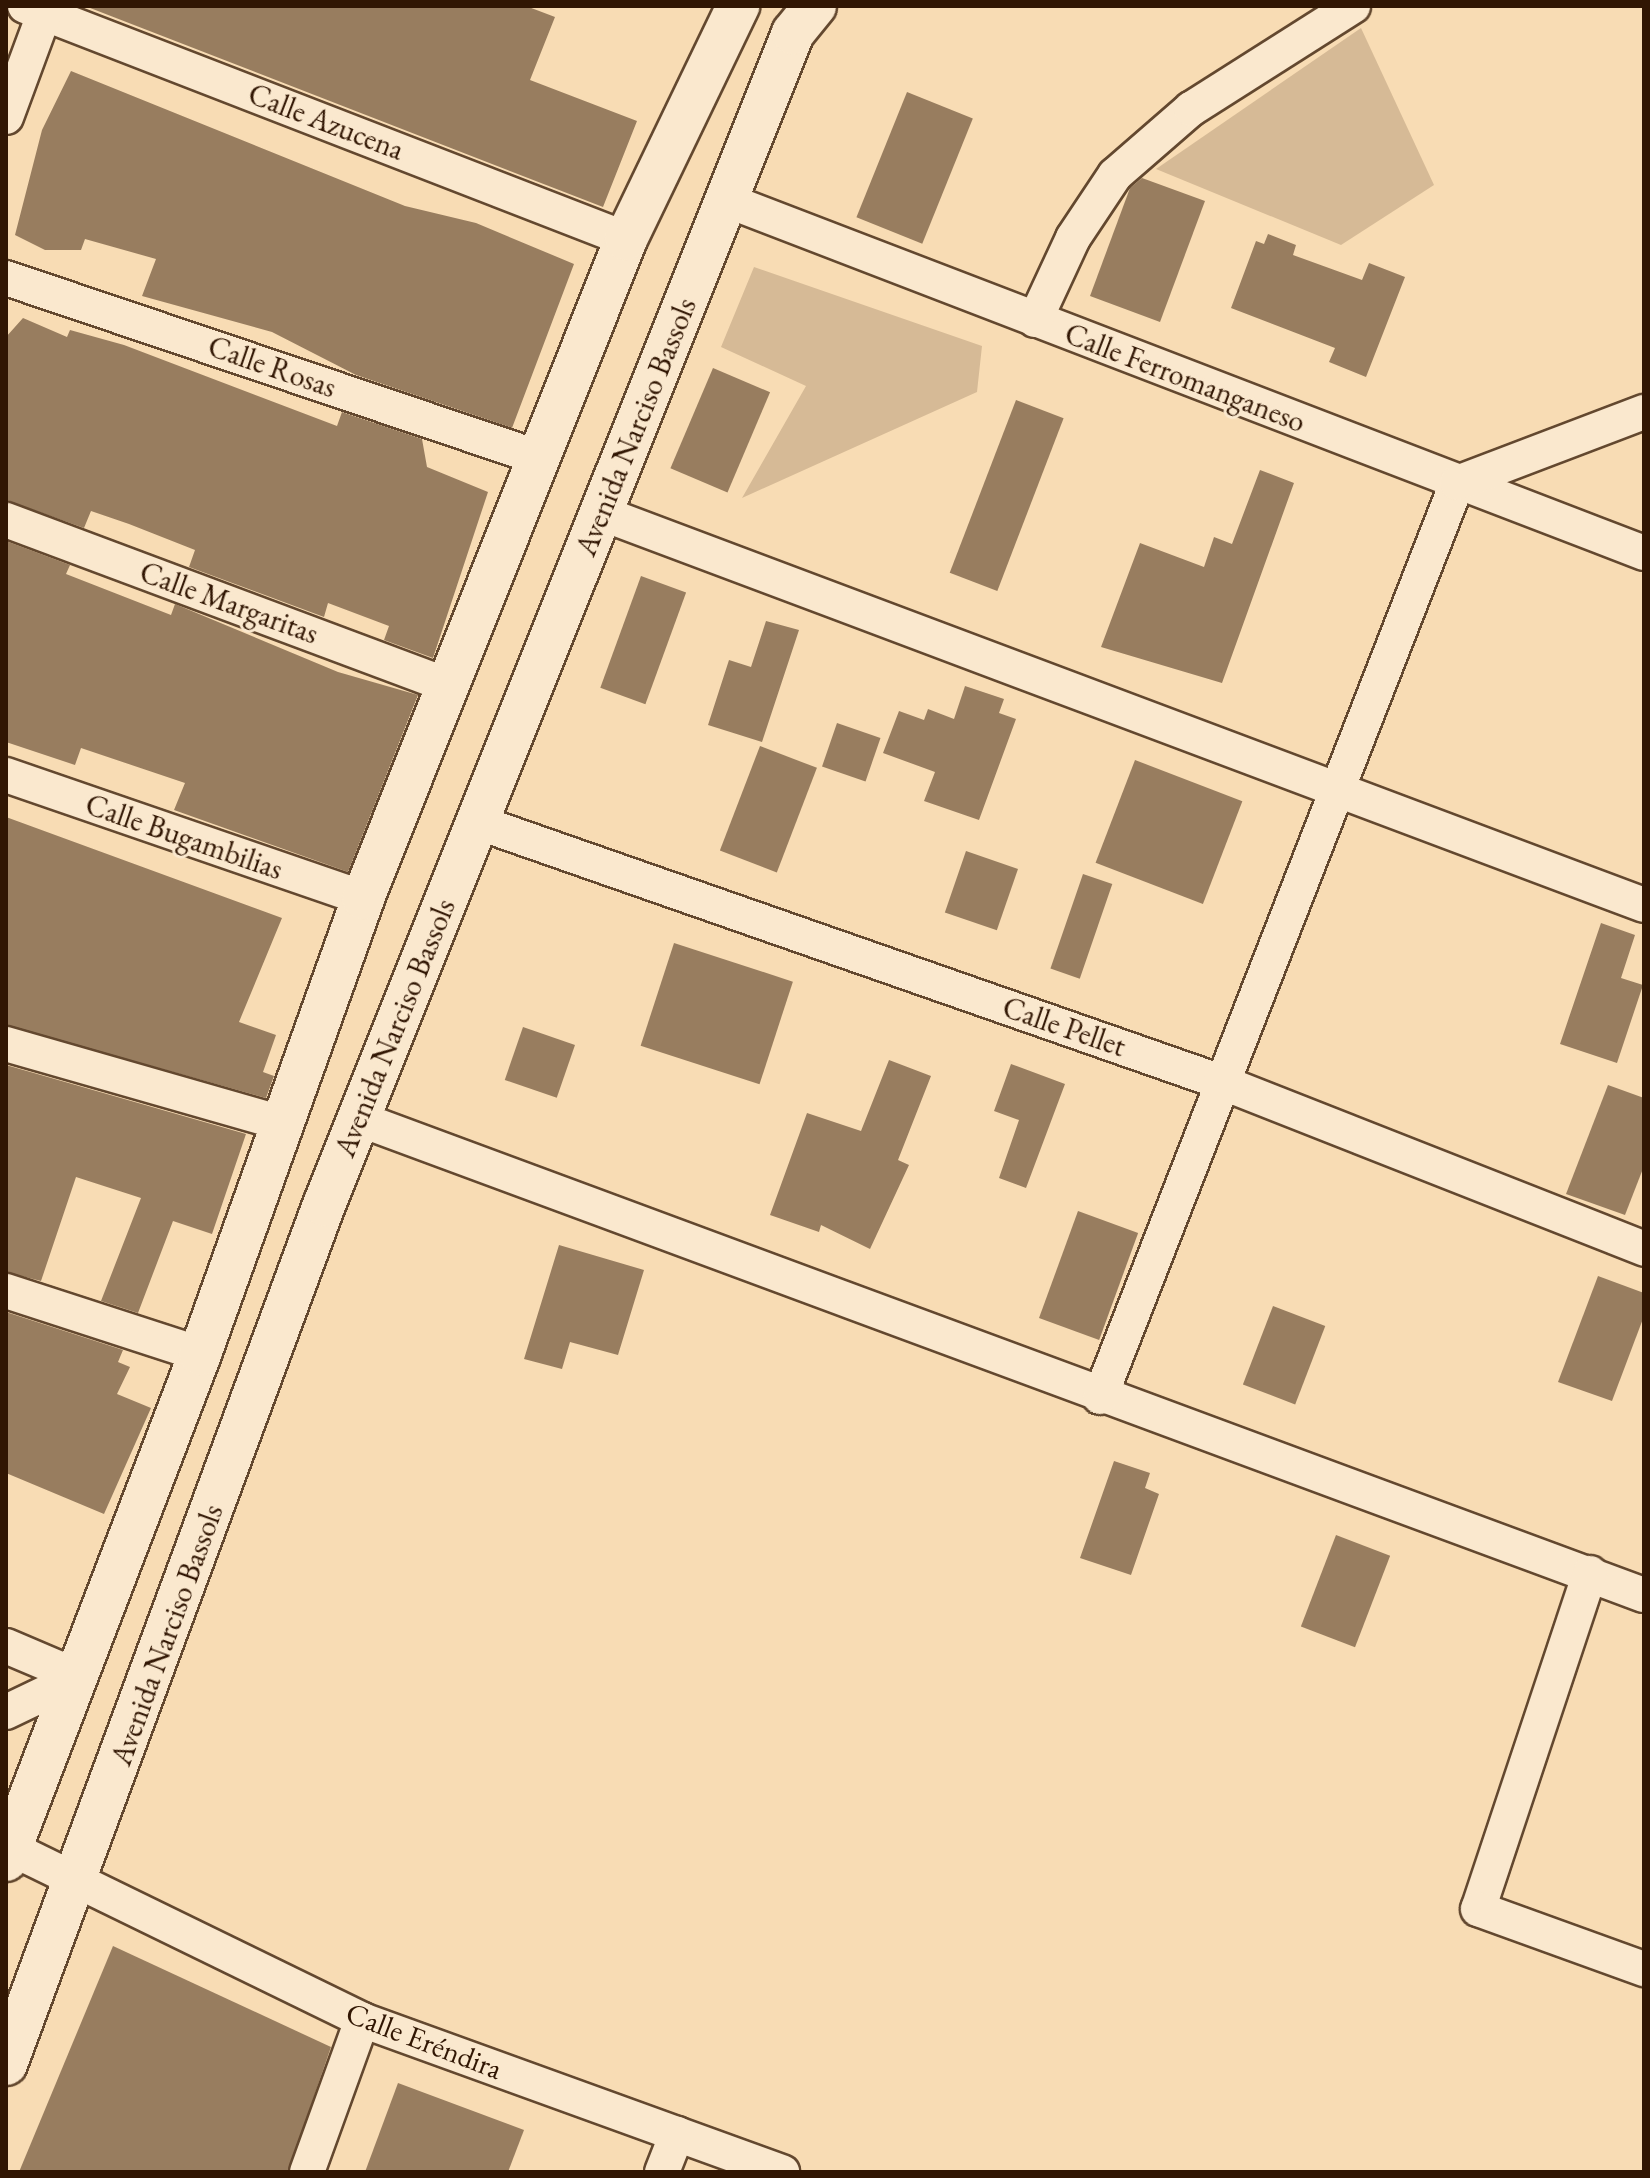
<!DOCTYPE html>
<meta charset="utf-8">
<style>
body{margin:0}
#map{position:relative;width:1650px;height:2178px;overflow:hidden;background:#f8dcb4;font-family:"EB Garamond",serif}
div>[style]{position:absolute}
.green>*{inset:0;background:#d6ba96}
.building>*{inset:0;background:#987d5f;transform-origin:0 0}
.roads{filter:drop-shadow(2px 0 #63482f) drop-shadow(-2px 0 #63482f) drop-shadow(0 2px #63482f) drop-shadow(0 -2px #63482f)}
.minor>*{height:34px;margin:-17px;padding:0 17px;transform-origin:17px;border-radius:17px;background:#fae8ce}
.tertiary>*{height:42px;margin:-21px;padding:0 21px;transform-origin:21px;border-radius:21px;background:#fae8ce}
span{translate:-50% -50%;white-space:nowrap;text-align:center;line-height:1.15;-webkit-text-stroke:6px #fae8ce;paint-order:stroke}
.street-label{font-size:30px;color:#311603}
.frame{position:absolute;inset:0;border:8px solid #311603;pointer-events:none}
</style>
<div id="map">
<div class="green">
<div style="clip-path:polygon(1361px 28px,1434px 185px,1341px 245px,1156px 169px)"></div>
<div style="clip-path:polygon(754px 267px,982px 346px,977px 392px,742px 498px,806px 386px,721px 347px)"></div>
</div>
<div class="building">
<div style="clip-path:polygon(85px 6px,526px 6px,555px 17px,530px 80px,637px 121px,603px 207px)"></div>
<div style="clip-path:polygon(71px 71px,405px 206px,476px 223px,574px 264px,512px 428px,356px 375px,272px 332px,142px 296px,156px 259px,85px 239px,81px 250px,45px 250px,15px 235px,42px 130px)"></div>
<div style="left:907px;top:92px;width:71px;height:135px;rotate:22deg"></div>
<div style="clip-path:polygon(1142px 178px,1205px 201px,1160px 322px,1090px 296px,1130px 188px)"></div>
<div style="clip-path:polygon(1268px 234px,1296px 245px,1293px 255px,1362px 280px,1369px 263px,1405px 277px,1366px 377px,1329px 362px,1335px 348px,1231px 308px,1256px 241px,1264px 244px)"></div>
<div style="clip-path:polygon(23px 318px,67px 337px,70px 330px,124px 345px,337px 426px,342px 412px,422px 439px,427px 467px,488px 492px,433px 658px,384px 640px,389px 626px,328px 603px,324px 617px,189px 567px,195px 550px,129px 524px,91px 511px,84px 528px,6px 500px,6px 337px)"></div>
<div style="left:713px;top:368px;width:62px;height:109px;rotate:23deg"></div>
<div style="left:1016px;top:400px;width:51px;height:185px;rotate:21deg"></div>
<div style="clip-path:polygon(1260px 470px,1294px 483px,1222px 683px,1101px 647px,1140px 543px,1204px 567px,1214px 537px,1232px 544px)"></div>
<div style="clip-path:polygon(6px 541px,70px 565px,66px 574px,171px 615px,175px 604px,338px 672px,418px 695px,348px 872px,174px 810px,185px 783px,81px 748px,75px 765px,6px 742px)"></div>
<div style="left:641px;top:576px;width:48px;height:119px;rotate:20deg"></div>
<div style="clip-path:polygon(766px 621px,799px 630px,762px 742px,708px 725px,729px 660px,751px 667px)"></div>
<div style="clip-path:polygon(965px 686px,1004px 699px,999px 713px,1016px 719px,979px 820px,924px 801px,935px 772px,883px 753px,899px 711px,924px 720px,928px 709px,954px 719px)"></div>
<div style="left:837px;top:723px;width:46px;height:46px;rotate:19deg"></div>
<div style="left:760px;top:746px;width:61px;height:112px;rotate:21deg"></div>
<div style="left:1135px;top:760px;width:115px;height:110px;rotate:21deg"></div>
<div style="clip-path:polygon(6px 817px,282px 918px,239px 1022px,276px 1035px,263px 1072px,274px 1076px,266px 1098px,6px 1025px)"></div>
<div style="left:966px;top:851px;width:55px;height:65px;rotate:19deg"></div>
<div style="left:1083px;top:874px;width:31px;height:100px;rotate:19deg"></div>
<div style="clip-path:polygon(1601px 923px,1635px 935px,1621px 978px,1643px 985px,1617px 1063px,1560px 1044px)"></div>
<div style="left:674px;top:943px;width:125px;height:108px;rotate:18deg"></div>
<div style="left:523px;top:1027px;width:55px;height:56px;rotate:19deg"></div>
<div style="clip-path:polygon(889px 1060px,931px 1076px,898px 1160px,909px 1165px,870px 1249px,821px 1225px,819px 1232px,770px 1215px,807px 1113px,861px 1131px)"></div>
<div style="clip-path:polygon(1011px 1064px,1065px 1084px,1026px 1188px,999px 1178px,1019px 1120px,994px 1111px)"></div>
<div style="clip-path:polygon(6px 1065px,246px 1134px,212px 1234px,173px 1221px,138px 1313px,101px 1301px,141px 1198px,76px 1177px,41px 1281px,6px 1272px)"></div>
<div style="clip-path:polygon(1608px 1085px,1644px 1098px,1644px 1166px,1625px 1215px,1566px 1194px)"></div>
<div style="left:1078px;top:1211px;width:64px;height:114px;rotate:20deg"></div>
<div style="clip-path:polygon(559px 1245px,644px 1270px,618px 1355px,570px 1342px,562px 1369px,524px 1359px)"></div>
<div style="clip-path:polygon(1598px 1276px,1644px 1293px,1644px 1316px,1612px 1401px,1558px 1382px)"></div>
<div style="left:1273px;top:1306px;width:56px;height:84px;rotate:21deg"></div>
<div style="clip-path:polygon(6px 1312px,123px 1350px,118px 1362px,130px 1367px,117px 1394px,151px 1408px,104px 1514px,6px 1473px)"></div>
<div style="clip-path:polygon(1114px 1461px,1150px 1473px,1145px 1488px,1159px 1494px,1131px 1575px,1080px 1558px)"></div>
<div style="left:1336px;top:1535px;width:58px;height:98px;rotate:21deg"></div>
<div style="clip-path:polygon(113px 1946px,331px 2047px,288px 2172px,19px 2172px)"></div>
<div style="clip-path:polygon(398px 2083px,524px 2130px,508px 2172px,365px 2172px)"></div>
</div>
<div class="roads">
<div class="minor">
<div style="left:25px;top:6px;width:645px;rotate:21.19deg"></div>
<div style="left:6px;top:117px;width:118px;rotate:-69.7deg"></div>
<div style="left:726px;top:200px;width:984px;rotate:21.03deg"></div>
<div style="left:6px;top:278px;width:560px;rotate:18.63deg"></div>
<div style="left:1035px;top:320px;width:90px;rotate:-65.1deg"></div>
<div style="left:1073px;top:238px;width:76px;rotate:-56.3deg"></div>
<div style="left:1115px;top:175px;width:101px;rotate:-41deg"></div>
<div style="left:1191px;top:109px;width:192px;rotate:-32.4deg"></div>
<div style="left:601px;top:513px;width:1114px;rotate:20.6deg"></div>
<div style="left:6px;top:520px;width:475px;rotate:20.5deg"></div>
<div style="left:6px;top:775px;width:378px;rotate:19deg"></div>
<div style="left:477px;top:822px;width:788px;rotate:19.26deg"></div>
<div style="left:1221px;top:1082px;width:455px;rotate:21.5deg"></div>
<div style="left:6px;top:1044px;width:283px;rotate:16deg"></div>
<div style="left:359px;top:1119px;width:1370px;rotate:20.33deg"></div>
<div style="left:6px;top:1291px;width:204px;rotate:18deg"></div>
<div style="left:1100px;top:1397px;width:981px;rotate:-68.66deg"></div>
<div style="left:1457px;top:483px;width:200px;rotate:-20.8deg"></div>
<div style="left:1590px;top:1573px;width:354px;rotate:108.4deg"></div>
<div style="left:1478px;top:1909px;width:177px;rotate:19.9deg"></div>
<div style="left:6px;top:1646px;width:79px;rotate:23deg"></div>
<div style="left:6px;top:1712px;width:81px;rotate:-25.6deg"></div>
<div style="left:10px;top:1848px;width:392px;rotate:26deg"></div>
<div style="left:362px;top:2020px;width:447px;rotate:19.9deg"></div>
<div style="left:307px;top:2172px;width:162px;rotate:-70.1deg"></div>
<div style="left:662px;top:2172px;width:41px;rotate:-68.5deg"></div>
</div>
<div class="tertiary">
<div style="left:6px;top:1860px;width:542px;rotate:-69.02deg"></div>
<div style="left:200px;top:1354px;width:484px;rotate:-70.3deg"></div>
<div style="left:363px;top:898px;width:710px;rotate:-68.24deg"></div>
<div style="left:626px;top:239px;width:259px;rotate:-64.3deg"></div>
<div style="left:6px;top:2064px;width:916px;rotate:-69.69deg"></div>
<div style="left:324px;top:1205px;width:1262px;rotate:-68.19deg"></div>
<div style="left:793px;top:33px;width:35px;rotate:-51deg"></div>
</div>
</div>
<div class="street-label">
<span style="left:326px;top:122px;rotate:21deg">Calle Azucena</span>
<span style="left:272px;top:367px;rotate:19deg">Calle Rosas</span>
<span style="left:1185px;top:378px;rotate:21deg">Calle Ferromanganeso</span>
<span style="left:636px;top:427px;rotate:-68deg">Avenida Narciso Bassols</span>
<span style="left:229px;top:603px;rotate:20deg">Calle Margaritas</span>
<span style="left:184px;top:837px;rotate:19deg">Calle Bugambilias</span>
<span style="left:1064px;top:1027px;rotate:19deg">Calle Pellet</span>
<span style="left:395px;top:1028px;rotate:-68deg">Avenida Narciso Bassols</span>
<span style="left:167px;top:1635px;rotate:-70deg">Avenida Narciso Bassols</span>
<span style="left:424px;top:2041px;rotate:21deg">Calle Eréndira</span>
</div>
<div class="frame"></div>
</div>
